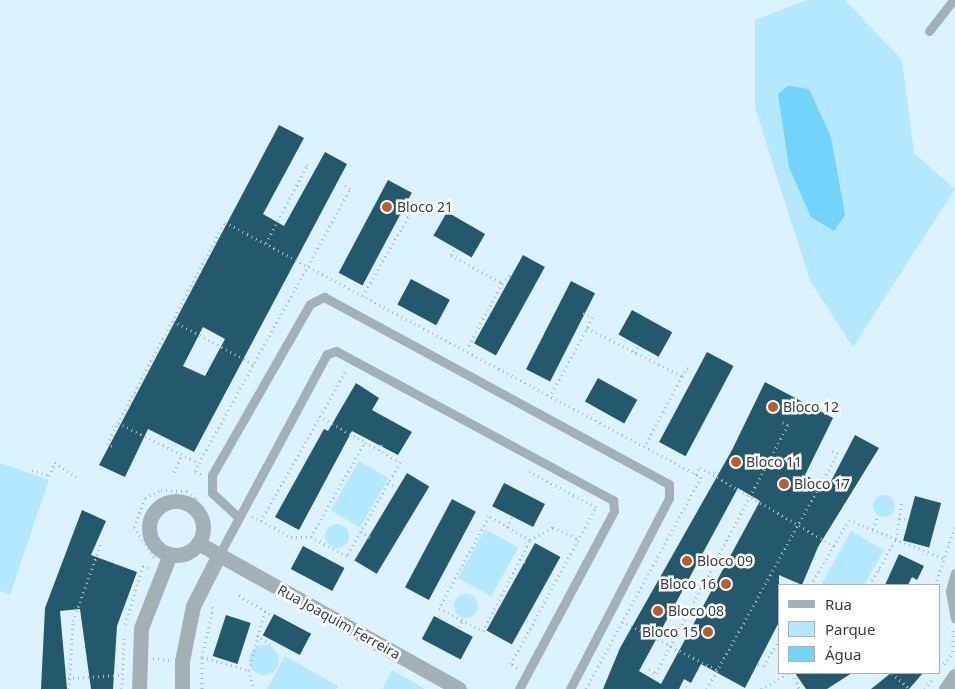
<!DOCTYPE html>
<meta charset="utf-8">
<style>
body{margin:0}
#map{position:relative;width:955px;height:689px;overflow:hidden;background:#daf3fe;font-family:"Noto Sans",sans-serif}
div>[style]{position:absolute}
.green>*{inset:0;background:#b3e8fe;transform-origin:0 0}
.round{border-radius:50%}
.water>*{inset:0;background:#71d4fa}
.building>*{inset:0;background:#24596d;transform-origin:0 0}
.path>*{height:3px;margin-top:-1.5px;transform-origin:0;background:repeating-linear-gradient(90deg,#a6bbc4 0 1px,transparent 0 5px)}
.lane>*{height:9px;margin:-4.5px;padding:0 4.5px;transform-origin:4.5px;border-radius:4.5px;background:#a3b0b6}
.street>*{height:15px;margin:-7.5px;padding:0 7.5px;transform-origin:7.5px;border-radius:7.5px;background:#a3b0b6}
.street>.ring{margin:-7.5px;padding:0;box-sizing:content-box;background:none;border:15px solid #a3b0b6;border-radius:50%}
.dots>*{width:14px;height:14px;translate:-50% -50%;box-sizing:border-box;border:2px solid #fff;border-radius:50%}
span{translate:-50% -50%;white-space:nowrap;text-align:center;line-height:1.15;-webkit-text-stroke:5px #fff;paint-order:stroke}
.poi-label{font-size:14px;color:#313d43}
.left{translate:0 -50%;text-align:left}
.right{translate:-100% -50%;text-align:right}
.street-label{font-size:14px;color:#313d43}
.legend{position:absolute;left:778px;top:584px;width:162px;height:90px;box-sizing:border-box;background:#fff;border:1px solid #adb1b4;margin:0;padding:6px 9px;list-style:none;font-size:15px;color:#313d43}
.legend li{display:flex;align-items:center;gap:10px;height:25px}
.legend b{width:25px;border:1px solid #adb1b4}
</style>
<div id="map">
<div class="green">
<div style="clip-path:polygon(807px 0,845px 0,902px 60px,914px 153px,955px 189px,853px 347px,810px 281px,755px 108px,755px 20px)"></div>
<div style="left:359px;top:461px;width:34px;height:57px;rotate:30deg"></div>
<div style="clip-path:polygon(0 463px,49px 480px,10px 595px,0 591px)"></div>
<div class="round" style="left:873px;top:495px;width:22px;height:22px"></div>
<div class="round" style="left:325px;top:524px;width:24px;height:24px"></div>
<div style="left:485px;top:529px;width:38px;height:56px;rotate:29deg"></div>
<div style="clip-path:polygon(851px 531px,884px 550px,864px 585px,826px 585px,822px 583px)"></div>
<div class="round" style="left:454px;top:594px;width:24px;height:24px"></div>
<div class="round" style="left:249px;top:645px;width:30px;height:30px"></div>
<div style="clip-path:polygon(285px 656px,338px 686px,336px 689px,267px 689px)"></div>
<div style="clip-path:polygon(392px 670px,425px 689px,382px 689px)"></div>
</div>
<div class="water">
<div style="clip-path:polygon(788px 86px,809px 89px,831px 137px,845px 215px,834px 231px,811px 217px,789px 167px,778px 94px)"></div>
</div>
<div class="building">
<div style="clip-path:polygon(evenodd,279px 125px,304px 138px,263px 214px,284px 226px,325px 152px,347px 164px,194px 452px,148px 429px,125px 477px,99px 465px,279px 125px,203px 327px,225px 339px,205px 376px,183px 366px,203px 327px)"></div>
<div style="left:388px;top:180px;width:27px;height:105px;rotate:28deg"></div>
<div style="left:447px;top:212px;width:44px;height:27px;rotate:30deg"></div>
<div style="left:523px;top:255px;width:25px;height:101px;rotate:29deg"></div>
<div style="left:411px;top:279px;width:44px;height:29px;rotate:28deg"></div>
<div style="left:571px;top:281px;width:27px;height:99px;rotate:27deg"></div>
<div style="left:632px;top:310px;width:46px;height:28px;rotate:29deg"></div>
<div style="left:707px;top:352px;width:30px;height:102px;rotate:28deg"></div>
<div style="left:598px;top:378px;width:45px;height:27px;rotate:29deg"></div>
<div style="clip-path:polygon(evenodd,765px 382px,833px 418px,805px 475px,828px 487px,855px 435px,879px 448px,818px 547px,802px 585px,779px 575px,779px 622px,745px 688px,701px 664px,691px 683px,684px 679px,679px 689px,603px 689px,620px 648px,732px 450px,765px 382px,738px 488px,760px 501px,661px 684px,639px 671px,738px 488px)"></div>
<div style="clip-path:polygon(356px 383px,379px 398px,372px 410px,412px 432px,398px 455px,352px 431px,299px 530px,275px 517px,324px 429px,328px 431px)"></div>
<div style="left:407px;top:473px;width:26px;height:102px;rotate:31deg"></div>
<div style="left:504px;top:483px;width:46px;height:26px;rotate:27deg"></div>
<div style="left:915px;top:496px;width:27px;height:46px;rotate:15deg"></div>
<div style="left:452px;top:499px;width:27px;height:100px;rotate:28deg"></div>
<div style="clip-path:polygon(82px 510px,106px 521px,91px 555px,137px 572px,117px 626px,113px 689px,91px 689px,80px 609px,60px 611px,67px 689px,41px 689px,45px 608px)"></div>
<div style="left:535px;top:543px;width:29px;height:100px;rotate:29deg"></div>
<div style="left:303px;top:546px;width:47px;height:26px;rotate:28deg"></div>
<div style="clip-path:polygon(899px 554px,924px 566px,917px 580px,912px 577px,908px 585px,885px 585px)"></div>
<div style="left:274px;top:614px;width:42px;height:24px;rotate:28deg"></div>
<div style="left:226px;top:615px;width:26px;height:43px;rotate:18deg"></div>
<div style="left:434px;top:616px;width:44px;height:26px;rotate:28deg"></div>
<div style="clip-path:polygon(795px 673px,852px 673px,827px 689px,806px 689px)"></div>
<div style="clip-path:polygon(891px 673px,923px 673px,909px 689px,871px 689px)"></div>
</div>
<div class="path">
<div style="left:266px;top:243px;width:87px;rotate:-62deg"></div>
<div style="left:307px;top:166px;width:4px;rotate:-153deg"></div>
<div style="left:454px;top:250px;width:6px;rotate:121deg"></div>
<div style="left:451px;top:255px;width:58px;rotate:28.8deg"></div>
<div style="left:502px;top:283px;width:75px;rotate:117.9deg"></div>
<div style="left:502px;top:283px;width:13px;rotate:-45deg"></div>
<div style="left:363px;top:296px;width:91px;rotate:-60.3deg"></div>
<div style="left:408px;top:217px;width:5px;rotate:-158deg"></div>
<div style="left:583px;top:313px;width:10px;rotate:24deg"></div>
<div style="left:592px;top:317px;width:12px;rotate:114deg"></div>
<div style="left:173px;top:321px;width:93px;rotate:28.2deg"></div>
<div style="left:634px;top:352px;width:7px;rotate:-56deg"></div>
<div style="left:682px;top:376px;width:9px;rotate:-58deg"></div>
<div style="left:687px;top:368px;width:5px;rotate:22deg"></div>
<div style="left:552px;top:393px;width:74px;rotate:-61.7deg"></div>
<div style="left:587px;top:328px;width:106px;rotate:26.8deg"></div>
<div style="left:682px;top:376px;width:79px;rotate:117.9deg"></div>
<div style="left:134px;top:394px;width:5px;rotate:22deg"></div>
<div style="left:319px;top:416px;width:53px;rotate:29.5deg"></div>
<div style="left:118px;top:423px;width:90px;rotate:26.3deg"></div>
<div style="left:365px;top:442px;width:40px;rotate:29.7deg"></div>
<div style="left:400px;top:462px;width:108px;rotate:119.4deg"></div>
<div style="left:347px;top:556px;width:41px;rotate:-152.2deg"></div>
<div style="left:311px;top:537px;width:109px;rotate:-60.4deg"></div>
<div style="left:112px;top:446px;width:5px;rotate:-158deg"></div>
<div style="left:107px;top:444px;width:24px;rotate:-62deg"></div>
<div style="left:118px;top:423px;width:228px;rotate:-62deg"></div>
<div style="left:225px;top:222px;width:540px;rotate:28.18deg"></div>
<div style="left:701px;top:477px;width:241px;rotate:118.5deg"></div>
<div style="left:379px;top:450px;width:8px;rotate:-67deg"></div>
<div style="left:32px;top:470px;width:18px;rotate:19deg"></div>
<div style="left:49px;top:476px;width:15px;rotate:-67deg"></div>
<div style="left:55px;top:462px;width:29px;rotate:35deg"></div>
<div style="left:174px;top:472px;width:19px;rotate:-65deg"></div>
<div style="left:201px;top:474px;width:7px;rotate:-153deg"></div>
<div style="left:195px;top:471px;width:9px;rotate:-63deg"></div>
<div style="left:199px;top:463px;width:313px;rotate:-61.1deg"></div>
<div style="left:350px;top:189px;width:6px;rotate:-149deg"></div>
<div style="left:695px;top:474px;width:9px;rotate:-54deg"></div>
<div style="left:700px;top:467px;width:156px;rotate:30.5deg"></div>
<div style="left:388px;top:482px;width:10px;rotate:29deg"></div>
<div style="left:252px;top:516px;width:44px;rotate:28.3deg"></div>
<div style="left:291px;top:537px;width:20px"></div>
<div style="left:899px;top:518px;width:6px;rotate:9deg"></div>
<div style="left:261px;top:521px;width:173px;rotate:-60.6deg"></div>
<div style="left:507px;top:527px;width:11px;rotate:-63deg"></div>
<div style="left:873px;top:529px;width:12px;rotate:-70deg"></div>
<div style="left:361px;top:531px;width:11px;rotate:34deg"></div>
<div style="left:530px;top:540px;width:48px;rotate:-149.7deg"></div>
<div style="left:489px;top:516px;width:105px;rotate:118.5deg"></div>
<div style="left:439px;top:608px;width:50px;rotate:27.6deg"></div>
<div style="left:483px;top:631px;width:102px;rotate:-62.7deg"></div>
<div style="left:530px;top:540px;width:26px;rotate:-29deg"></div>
<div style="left:553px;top:527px;width:28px;rotate:26deg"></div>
<div style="left:154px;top:557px;width:36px;rotate:-124deg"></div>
<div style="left:134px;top:527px;width:31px;rotate:-69deg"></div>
<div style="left:145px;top:498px;width:18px;rotate:-27deg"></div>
<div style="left:161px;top:490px;width:26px;rotate:2deg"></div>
<div style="left:187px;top:491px;width:11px;rotate:38deg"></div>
<div style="left:196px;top:498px;width:38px;rotate:68deg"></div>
<div style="left:520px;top:559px;width:8px;rotate:30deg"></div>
<div style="left:879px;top:569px;width:5px;rotate:22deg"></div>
<div style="left:811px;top:585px;width:75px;rotate:-59.7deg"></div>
<div style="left:849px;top:520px;width:104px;rotate:22.1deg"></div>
<div style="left:870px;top:585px;width:53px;rotate:-60.5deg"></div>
<div style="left:896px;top:539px;width:37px;rotate:-81deg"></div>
<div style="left:935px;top:585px;width:61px;rotate:-71deg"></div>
<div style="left:239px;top:595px;width:36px;rotate:32deg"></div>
<div style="left:622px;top:621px;width:107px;rotate:27.3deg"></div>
<div style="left:125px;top:624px;width:61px;rotate:-72.8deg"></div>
<div style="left:143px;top:566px;width:6px;rotate:18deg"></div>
<div style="left:459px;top:627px;width:8px;rotate:-60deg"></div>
<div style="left:257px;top:635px;width:18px;rotate:34deg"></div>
<div style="left:202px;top:657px;width:49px;rotate:15.5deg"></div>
<div style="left:249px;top:670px;width:19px;rotate:78deg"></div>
<div style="left:153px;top:658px;width:16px;rotate:7deg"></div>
<div style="left:758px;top:664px;width:6px;rotate:18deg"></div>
<div style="left:764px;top:666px;width:30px;rotate:-60deg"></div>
<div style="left:944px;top:664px;width:15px;rotate:-53deg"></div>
<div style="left:953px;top:652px;width:23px;rotate:-90deg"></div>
<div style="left:517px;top:668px;width:7px;rotate:-146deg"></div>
<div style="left:511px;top:664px;width:179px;rotate:-61.6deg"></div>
<div style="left:596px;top:507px;width:76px;rotate:-151.8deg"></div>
<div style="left:649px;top:669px;width:8px;rotate:30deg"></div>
<div style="left:656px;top:673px;width:281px;rotate:-62deg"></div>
<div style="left:788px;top:425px;width:7px;rotate:-153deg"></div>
<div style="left:249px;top:670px;width:61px;rotate:-74.8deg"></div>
<div style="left:793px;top:673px;width:17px;rotate:69deg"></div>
<div style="left:892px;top:673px;width:24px;rotate:42deg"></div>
<div style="left:68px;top:678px;width:52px;rotate:-3.3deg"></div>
<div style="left:69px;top:689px;width:68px;rotate:-86.6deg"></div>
<div style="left:73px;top:621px;width:85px;rotate:-70.1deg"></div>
<div style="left:122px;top:689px;width:51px;rotate:-87.8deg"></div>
<div style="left:202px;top:689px;width:32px;rotate:-90deg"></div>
<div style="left:202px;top:657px;width:50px;rotate:-77.3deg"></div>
<div style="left:213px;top:608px;width:4px;rotate:-153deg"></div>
<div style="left:707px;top:689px;width:270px;rotate:-61deg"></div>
<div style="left:838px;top:453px;width:8px;rotate:-157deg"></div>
<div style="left:761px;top:689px;width:32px;rotate:-30deg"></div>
<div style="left:925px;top:689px;width:15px;rotate:-53deg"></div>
</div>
<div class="lane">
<div style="left:929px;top:31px;width:39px;rotate:-52deg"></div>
<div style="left:238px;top:517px;width:35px;rotate:-137deg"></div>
<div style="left:212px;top:493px;width:18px;rotate:-90deg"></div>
<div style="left:212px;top:475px;width:197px;rotate:-60.2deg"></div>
<div style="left:310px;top:304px;width:16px;rotate:-27deg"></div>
<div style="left:324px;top:297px;width:392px;rotate:28.5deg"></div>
<div style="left:669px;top:484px;width:14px;rotate:90deg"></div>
<div style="left:669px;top:498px;width:215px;rotate:117.4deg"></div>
<div style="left:219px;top:555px;width:228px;rotate:-61.8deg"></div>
<div style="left:327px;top:354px;width:9px;rotate:-18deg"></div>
<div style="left:336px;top:351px;width:315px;rotate:28.3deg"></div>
<div style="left:613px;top:500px;width:11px;rotate:85deg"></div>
<div style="left:614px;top:511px;width:202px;rotate:118.1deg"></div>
<div style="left:955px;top:573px;width:19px;rotate:106deg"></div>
<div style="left:950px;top:591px;width:28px;rotate:80deg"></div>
</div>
<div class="street">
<div class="ring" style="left:149px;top:501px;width:39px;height:39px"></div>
<div style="left:198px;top:543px;width:299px;rotate:29.2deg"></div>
<div style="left:139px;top:689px;width:61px;rotate:-88.1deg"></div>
<div style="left:141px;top:628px;width:79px;rotate:-68.6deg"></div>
<div style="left:182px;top:689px;width:28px;rotate:-90deg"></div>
<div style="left:182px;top:661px;width:56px;rotate:-78.7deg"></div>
<div style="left:193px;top:606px;width:57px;rotate:-63deg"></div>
<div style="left:946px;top:689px;width:16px;rotate:-55deg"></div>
</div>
<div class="dots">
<div style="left:387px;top:207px;background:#bf5b25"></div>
<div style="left:773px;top:407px;background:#bf5b25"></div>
<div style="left:736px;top:462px;background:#bf5b25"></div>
<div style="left:784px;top:484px;background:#bf5b25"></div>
<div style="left:687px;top:561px;background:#bf5b25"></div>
<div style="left:726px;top:584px;background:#bf5b25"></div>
<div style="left:658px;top:611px;background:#bf5b25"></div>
<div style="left:708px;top:632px;background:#bf5b25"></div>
</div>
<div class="poi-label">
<span class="left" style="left:397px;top:207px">Bloco 21</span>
<span class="left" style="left:783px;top:407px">Bloco 12</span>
<span class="left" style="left:746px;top:462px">Bloco 11</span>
<span class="left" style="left:794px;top:484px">Bloco 17</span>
<span class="left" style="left:697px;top:561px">Bloco 09</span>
<span class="right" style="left:716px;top:584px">Bloco 16</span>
<span class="left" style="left:668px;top:611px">Bloco 08</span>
<span class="right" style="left:698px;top:632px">Bloco 15</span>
</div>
<div class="street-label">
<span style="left:339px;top:622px;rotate:29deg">Rua Joaquim Ferreira</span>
</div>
<ul class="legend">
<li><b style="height:6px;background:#a3b0b6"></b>Rua</li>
<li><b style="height:14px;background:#b3e8fe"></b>Parque</li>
<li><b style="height:14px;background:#71d4fa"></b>Água</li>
</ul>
</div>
